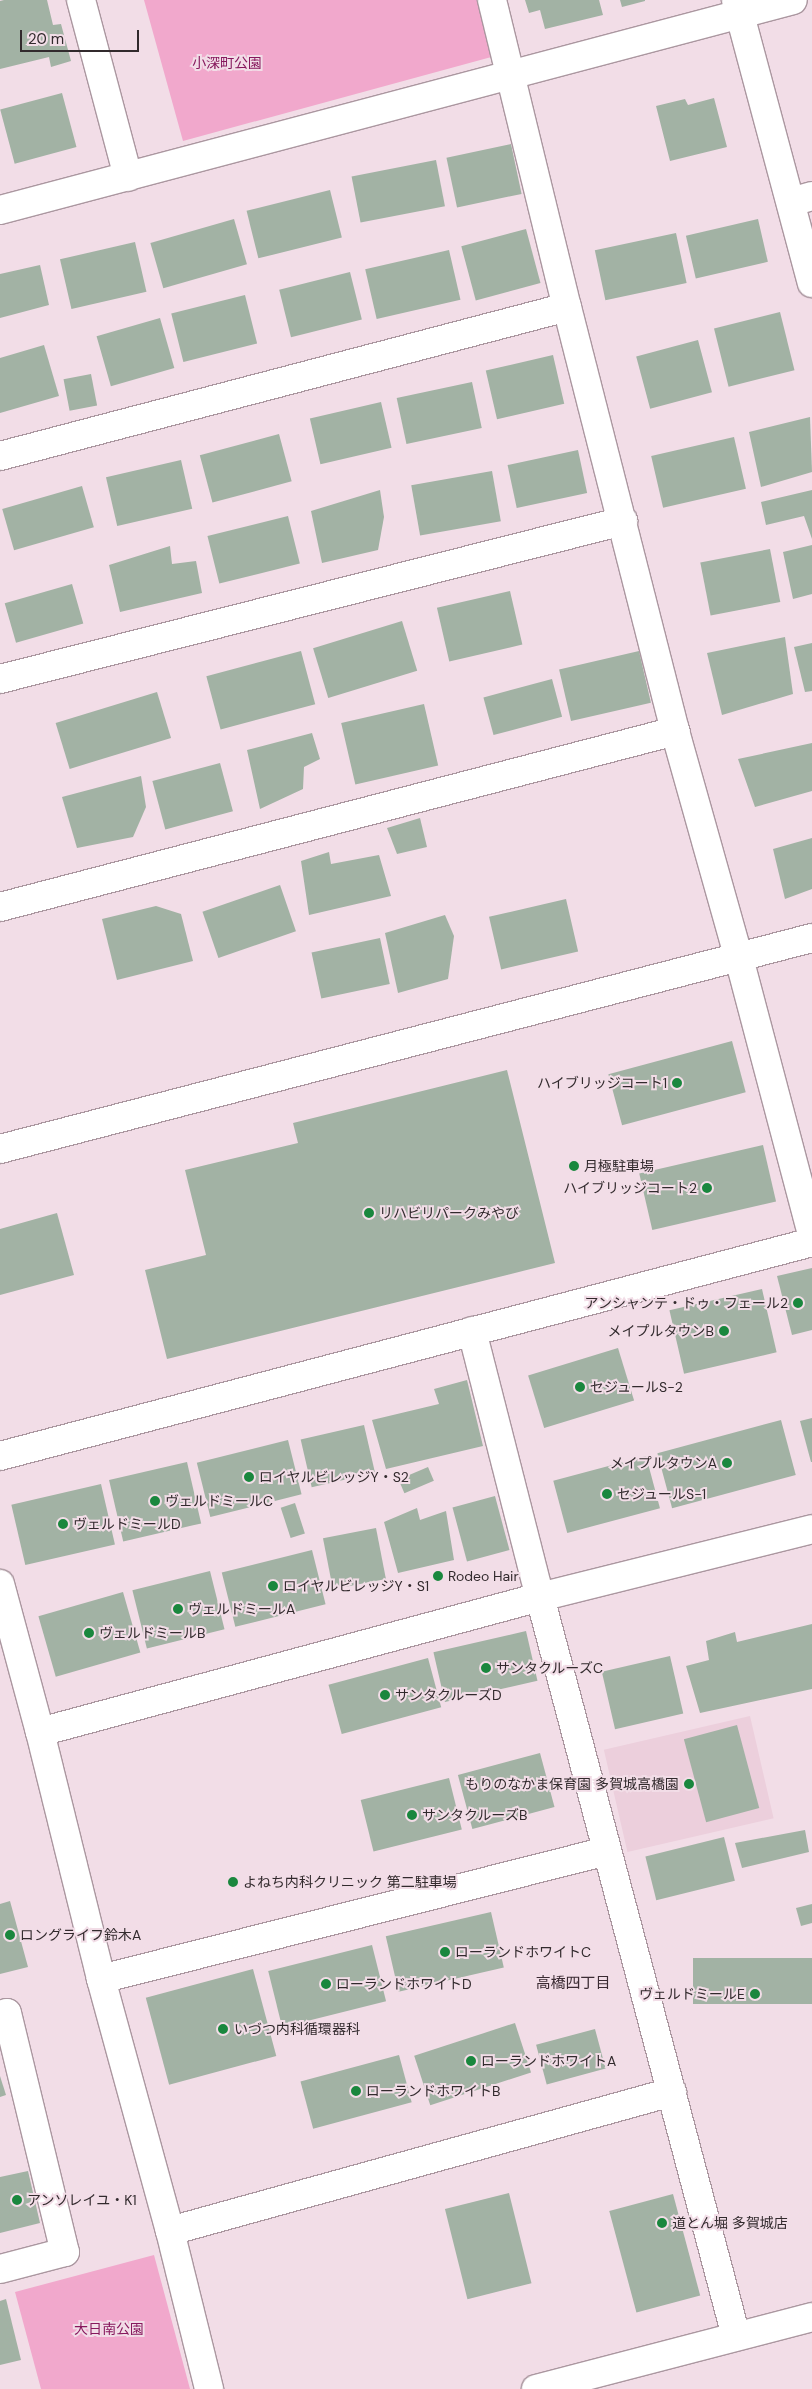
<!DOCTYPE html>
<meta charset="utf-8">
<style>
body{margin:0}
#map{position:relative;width:812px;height:2389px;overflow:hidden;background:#f2dde7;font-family:"DM Sans","Noto Sans JP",sans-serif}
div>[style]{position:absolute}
.built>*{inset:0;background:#eccfdc;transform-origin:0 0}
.green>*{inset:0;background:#f1a8cc}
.building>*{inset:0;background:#a2b2a4;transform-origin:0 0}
.roads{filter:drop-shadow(1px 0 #ab97a0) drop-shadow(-1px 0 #ab97a0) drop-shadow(0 1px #ab97a0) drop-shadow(0 -1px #ab97a0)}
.minor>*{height:28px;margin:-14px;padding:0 14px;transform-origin:14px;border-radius:14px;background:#fff}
.tertiary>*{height:28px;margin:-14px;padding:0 14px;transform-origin:14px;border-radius:14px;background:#fff}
.dots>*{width:14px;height:14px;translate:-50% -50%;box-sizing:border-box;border:2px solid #f2dde7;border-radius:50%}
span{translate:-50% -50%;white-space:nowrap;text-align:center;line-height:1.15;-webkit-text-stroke:4px #f2dde7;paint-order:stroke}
.park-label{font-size:14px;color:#87185d}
.poi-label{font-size:14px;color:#322a2d}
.right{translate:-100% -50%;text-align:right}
.left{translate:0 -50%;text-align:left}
.neighbourhood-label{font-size:15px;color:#3b2b33}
.scale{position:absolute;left:20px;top:30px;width:119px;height:22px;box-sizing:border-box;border:2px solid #322a2d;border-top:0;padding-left:6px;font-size:15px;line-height:18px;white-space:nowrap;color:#322a2d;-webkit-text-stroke:4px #f2dde7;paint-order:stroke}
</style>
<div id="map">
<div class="built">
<div style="left:750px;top:1716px;width:105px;height:150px;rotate:77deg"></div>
</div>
<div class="green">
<div style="clip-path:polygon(144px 0,482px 0,495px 56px,183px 141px)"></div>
<div style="clip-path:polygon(154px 2255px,190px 2389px,41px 2389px,15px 2292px)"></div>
</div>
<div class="building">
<div style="clip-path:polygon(4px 0,47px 0,53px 25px,61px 24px,71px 61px,51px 67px,49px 57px,0 69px,0 1px)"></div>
<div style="clip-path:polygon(525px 0,599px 0,603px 15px,545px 29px,540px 10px,529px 13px)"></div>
<div style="clip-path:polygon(620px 0,645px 0,645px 1px,622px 7px)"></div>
<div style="left:62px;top:93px;width:56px;height:64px;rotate:75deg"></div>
<div style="clip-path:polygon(714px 98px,727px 147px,670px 161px,656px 106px,685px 99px,688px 105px)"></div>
<div style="left:511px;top:144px;width:51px;height:66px;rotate:78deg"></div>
<div style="left:436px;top:160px;width:47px;height:86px;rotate:79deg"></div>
<div style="left:330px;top:190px;width:49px;height:86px;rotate:76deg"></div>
<div style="left:234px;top:219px;width:47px;height:87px;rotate:74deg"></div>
<div style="left:758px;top:219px;width:44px;height:74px;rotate:77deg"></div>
<div style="left:526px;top:229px;width:56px;height:67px;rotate:75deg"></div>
<div style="left:676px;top:233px;width:51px;height:83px;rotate:78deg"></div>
<div style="left:135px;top:242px;width:51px;height:77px;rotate:77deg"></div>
<div style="left:449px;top:250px;width:51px;height:86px;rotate:77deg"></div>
<div style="clip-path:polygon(40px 265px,49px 305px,0 318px,0 274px)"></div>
<div style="left:350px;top:272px;width:49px;height:73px;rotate:76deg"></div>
<div style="left:245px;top:295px;width:50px;height:76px;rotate:76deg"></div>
<div style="left:780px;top:312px;width:60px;height:68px;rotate:76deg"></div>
<div style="left:160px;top:318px;width:52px;height:66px;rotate:74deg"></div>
<div style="left:698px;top:340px;width:54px;height:64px;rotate:75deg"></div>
<div style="clip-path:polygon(44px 345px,59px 396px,0 413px,0 358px)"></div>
<div style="left:553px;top:355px;width:50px;height:69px;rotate:77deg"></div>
<div style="left:91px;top:374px;width:32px;height:28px;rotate:79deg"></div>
<div style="left:472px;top:382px;width:47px;height:77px;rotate:78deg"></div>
<div style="left:381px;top:402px;width:47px;height:73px;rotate:77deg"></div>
<div style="clip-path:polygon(810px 417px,812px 472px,761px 487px,749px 432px)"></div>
<div style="left:279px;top:434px;width:49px;height:82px;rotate:75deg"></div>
<div style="left:734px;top:437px;width:53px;height:85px;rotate:77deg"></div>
<div style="left:578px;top:450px;width:44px;height:72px;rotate:78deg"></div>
<div style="left:181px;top:460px;width:50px;height:77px;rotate:77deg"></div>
<div style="left:492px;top:471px;width:51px;height:82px;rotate:80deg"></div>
<div style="left:82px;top:486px;width:43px;height:83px;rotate:74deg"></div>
<div style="clip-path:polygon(380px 490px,384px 517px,378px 550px,322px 563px,311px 511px)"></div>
<div style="clip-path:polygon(812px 490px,812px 539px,804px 516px,766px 525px,761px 502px)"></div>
<div style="left:288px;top:516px;width:49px;height:83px;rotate:76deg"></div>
<div style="clip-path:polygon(812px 545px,812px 594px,793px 599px,783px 552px)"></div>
<div style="clip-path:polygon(170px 546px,172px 564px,196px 561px,202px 593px,120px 612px,109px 565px)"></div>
<div style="left:770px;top:549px;width:54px;height:71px;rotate:79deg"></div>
<div style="left:72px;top:584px;width:41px;height:70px;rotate:74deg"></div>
<div style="left:510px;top:591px;width:55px;height:75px;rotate:77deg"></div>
<div style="left:402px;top:621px;width:52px;height:93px;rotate:73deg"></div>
<div style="clip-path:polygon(785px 637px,793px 694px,722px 715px,707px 653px)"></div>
<div style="clip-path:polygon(812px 643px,812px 691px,805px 692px,794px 647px)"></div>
<div style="left:301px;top:651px;width:55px;height:98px;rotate:75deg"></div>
<div style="left:639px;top:651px;width:53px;height:82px;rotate:77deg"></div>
<div style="left:552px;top:679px;width:39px;height:71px;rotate:75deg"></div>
<div style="left:157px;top:692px;width:48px;height:106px;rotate:73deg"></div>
<div style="left:424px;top:704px;width:63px;height:85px;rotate:77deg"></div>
<div style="clip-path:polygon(312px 733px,320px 759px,304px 767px,303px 789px,260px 809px,247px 750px)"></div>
<div style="clip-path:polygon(812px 743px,812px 791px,755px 807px,738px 759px)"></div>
<div style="left:220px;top:763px;width:50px;height:70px;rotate:75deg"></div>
<div style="clip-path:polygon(141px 776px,146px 807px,133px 837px,77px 848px,62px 797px)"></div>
<div style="clip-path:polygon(420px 818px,427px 847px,397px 854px,387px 828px)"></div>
<div style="clip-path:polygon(812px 838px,812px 889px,785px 899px,773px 849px)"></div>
<div style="clip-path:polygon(329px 852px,331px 864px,379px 855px,391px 896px,309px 915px,301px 861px)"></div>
<div style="left:280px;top:885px;width:49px;height:82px;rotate:71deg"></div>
<div style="left:566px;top:899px;width:54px;height:79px;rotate:77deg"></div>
<div style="clip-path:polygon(156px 906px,181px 914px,193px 961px,117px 980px,102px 919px)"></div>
<div style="clip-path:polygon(445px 915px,454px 936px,448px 979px,398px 993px,385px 933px)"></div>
<div style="left:380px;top:938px;width:47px;height:70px;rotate:78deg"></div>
<div style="left:732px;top:1041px;width:53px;height:128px;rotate:75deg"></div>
<div style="clip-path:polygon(507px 1070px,555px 1263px,167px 1359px,145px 1270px,206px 1255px,185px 1170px,298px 1143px,293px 1123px)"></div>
<div style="left:763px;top:1145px;width:58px;height:127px;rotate:77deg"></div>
<div style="clip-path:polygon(57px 1213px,74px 1275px,0 1295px,0 1229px)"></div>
<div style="clip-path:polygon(812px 1268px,812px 1330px,792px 1335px,777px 1276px)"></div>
<div style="left:762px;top:1289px;width:65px;height:95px;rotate:77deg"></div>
<div style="left:618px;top:1348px;width:55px;height:94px;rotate:73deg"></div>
<div style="clip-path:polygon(467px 1380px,483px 1446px,386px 1469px,372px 1420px,439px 1404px,434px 1389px)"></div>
<div style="clip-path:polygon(812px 1418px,812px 1462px,811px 1462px,800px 1421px)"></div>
<div style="left:781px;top:1420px;width:57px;height:128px;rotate:75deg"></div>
<div style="left:364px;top:1425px;width:49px;height:65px;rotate:77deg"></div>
<div style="left:288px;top:1440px;width:56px;height:94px;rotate:76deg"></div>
<div style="left:646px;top:1456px;width:54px;height:96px;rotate:75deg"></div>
<div style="left:187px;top:1462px;width:63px;height:80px;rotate:77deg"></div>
<div style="left:428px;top:1467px;width:15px;height:32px;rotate:67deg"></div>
<div style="left:101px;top:1484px;width:62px;height:92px;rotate:77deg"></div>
<div style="left:495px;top:1496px;width:56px;height:44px;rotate:75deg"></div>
<div style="left:295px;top:1503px;width:32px;height:15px;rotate:72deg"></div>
<div style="clip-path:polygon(417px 1508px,420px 1520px,446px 1511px,454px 1560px,398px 1573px,384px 1522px)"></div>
<div style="left:376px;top:1528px;width:52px;height:54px;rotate:79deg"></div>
<div style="left:312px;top:1550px;width:56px;height:93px;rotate:76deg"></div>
<div style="left:210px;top:1571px;width:60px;height:80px;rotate:76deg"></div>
<div style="left:123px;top:1592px;width:63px;height:88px;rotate:74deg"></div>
<div style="clip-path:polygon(812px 1624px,812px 1689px,700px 1713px,686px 1666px,709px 1660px,706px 1641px,735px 1632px,737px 1642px)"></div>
<div style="left:526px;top:1631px;width:51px;height:95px;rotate:77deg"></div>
<div style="left:670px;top:1656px;width:59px;height:70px;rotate:77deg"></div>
<div style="left:428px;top:1658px;width:51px;height:103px;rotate:75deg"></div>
<div style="left:737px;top:1725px;width:86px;height:55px;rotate:75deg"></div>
<div style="left:540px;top:1753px;width:56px;height:85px;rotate:75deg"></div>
<div style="left:449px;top:1778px;width:53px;height:91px;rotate:76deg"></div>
<div style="clip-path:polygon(805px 1830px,809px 1852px,742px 1868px,735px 1843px)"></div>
<div style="left:724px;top:1837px;width:45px;height:81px;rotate:76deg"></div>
<div style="clip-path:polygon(10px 1901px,28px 1967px,0 1974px,0 1904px)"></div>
<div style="clip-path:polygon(812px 1904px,812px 1923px,801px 1926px,796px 1908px)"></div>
<div style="left:491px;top:1912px;width:57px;height:108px;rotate:77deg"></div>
<div style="left:372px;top:1945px;width:58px;height:107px;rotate:76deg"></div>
<div style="left:812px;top:1958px;width:46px;height:119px;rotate:90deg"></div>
<div style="left:253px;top:1969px;width:90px;height:111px;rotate:75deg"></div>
<div style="left:515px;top:2023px;width:52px;height:106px;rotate:72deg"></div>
<div style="left:595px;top:2029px;width:41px;height:61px;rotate:75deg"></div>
<div style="left:399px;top:2055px;width:49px;height:102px;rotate:75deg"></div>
<div style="clip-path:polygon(0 2076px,6px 2095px,0 2097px)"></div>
<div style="clip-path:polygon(28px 2171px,40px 2223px,0 2233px,0 2177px)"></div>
<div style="left:509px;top:2193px;width:93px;height:66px;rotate:76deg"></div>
<div style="left:673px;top:2194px;width:105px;height:66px;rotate:75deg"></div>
<div style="clip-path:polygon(6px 2299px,21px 2360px,0 2365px,0 2301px)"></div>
</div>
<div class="roads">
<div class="minor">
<div style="left:81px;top:0;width:183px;rotate:75.1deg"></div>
<div style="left:492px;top:0;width:316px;rotate:76.3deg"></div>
<div style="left:567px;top:307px;width:438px;rotate:75.7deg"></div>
<div style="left:675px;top:731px;width:236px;rotate:74.3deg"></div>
<div style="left:739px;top:958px;width:285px;rotate:75.2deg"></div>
<div style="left:791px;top:202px;width:22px;rotate:-16deg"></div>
<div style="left:0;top:210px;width:820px;rotate:-14.83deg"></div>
<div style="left:0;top:456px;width:586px;rotate:-14.72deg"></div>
<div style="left:0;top:679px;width:643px;rotate:-14.23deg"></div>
<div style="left:0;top:907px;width:698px;rotate:-14.61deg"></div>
<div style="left:472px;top:1331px;width:275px;rotate:75.7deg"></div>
<div style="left:540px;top:1597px;width:765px;rotate:75.15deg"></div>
<div style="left:0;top:1456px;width:840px;rotate:-14.76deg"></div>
<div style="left:0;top:1584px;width:153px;rotate:74.9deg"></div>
<div style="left:40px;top:1732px;width:254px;rotate:76.1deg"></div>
<div style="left:101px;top:1979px;width:261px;rotate:74.7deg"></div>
<div style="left:170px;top:2231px;width:163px;rotate:76.1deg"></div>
<div style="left:40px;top:1732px;width:518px;rotate:-15.11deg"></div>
<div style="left:540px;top:1597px;width:280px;rotate:-14deg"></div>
<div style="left:101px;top:1979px;width:522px;rotate:-14.2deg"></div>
<div style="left:0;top:2015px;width:7px;rotate:-16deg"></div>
<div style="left:7px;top:2013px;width:246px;rotate:76.4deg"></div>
<div style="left:65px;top:2252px;width:67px;rotate:165.3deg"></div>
<div style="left:170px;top:2231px;width:521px;rotate:-15.48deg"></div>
<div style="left:536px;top:2389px;width:285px;rotate:-14.6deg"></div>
</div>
<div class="tertiary">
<div style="left:736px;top:0;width:293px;rotate:75deg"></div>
<div style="left:0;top:1149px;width:839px;rotate:-14.57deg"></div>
</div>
</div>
<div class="dots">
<div style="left:677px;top:1083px;background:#1a873e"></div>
<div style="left:574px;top:1166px;background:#1a873e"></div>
<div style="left:707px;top:1188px;background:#1a873e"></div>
<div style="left:369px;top:1213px;background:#1a873e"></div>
<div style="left:798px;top:1303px;background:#1a873e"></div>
<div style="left:724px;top:1331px;background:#1a873e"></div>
<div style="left:580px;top:1387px;background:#1a873e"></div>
<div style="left:727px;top:1463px;background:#1a873e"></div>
<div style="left:249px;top:1477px;background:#1a873e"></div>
<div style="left:607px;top:1494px;background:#1a873e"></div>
<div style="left:155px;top:1501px;background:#1a873e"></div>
<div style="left:63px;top:1524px;background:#1a873e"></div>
<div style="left:438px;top:1576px;background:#1a873e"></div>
<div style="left:273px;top:1586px;background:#1a873e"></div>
<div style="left:178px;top:1609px;background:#1a873e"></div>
<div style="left:89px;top:1633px;background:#1a873e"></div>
<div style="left:486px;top:1668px;background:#1a873e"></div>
<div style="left:385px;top:1695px;background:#1a873e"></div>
<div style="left:689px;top:1784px;background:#1a873e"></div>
<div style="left:412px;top:1815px;background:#1a873e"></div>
<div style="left:233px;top:1882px;background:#1a873e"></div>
<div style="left:10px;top:1935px;background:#1a873e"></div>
<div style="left:445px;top:1952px;background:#1a873e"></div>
<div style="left:326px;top:1984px;background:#1a873e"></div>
<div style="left:755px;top:1994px;background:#1a873e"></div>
<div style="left:223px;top:2029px;background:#1a873e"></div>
<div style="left:471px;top:2061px;background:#1a873e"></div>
<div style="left:356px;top:2091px;background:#1a873e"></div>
<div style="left:17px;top:2200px;background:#1a873e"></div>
<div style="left:662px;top:2223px;background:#1a873e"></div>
</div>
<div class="park-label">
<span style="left:227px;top:63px">小深町公園</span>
<span style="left:109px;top:2329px">大日南公園</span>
</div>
<div class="poi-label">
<span class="right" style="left:667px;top:1083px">ハイブリッジコート1</span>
<span class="left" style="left:584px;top:1166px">月極駐車場</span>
<span class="right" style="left:697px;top:1188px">ハイブリッジコート2</span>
<span class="left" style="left:379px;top:1213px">リハビリパークみやび</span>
<span class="right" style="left:788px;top:1303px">アンシャンテ・ドゥ・フェール2</span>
<span class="right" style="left:714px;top:1331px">メイプルタウンB</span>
<span class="left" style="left:590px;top:1387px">セジュールS-2</span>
<span class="right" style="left:717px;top:1463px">メイプルタウンA</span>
<span class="left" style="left:259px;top:1477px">ロイヤルビレッジY・S2</span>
<span class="left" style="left:617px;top:1494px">セジュールS-1</span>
<span class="left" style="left:165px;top:1501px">ヴェルドミールC</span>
<span class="left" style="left:73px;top:1524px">ヴェルドミールD</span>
<span class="left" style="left:448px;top:1576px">Rodeo Hair</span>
<span class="left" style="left:283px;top:1586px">ロイヤルビレッジY・S1</span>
<span class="left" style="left:188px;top:1609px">ヴェルドミールA</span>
<span class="left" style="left:99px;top:1633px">ヴェルドミールB</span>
<span class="left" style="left:496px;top:1668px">サンタクルーズC</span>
<span class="left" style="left:395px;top:1695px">サンタクルーズD</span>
<span class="right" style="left:679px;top:1784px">もりのなかま保育園 多賀城高橋園</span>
<span class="left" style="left:422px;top:1815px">サンタクルーズB</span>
<span class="left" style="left:243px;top:1882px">よねち内科クリニック 第二駐車場</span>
<span class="left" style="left:20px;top:1935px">ロングライフ鈴木A</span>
<span class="left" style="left:455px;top:1952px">ローランドホワイトC</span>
<span class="left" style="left:336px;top:1984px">ローランドホワイトD</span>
<span class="right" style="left:745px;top:1994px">ヴェルドミールE</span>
<span class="left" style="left:234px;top:2029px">いづつ内科循環器科</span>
<span class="left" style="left:481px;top:2061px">ローランドホワイトA</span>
<span class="left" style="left:366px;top:2091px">ローランドホワイトB</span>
<span class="left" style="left:27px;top:2200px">アンソレイユ・K1</span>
<span class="left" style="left:672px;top:2223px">道とん堀 多賀城店</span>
</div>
<div class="neighbourhood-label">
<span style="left:573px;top:1984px">高橋四丁目</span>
</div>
<div class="scale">20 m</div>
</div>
